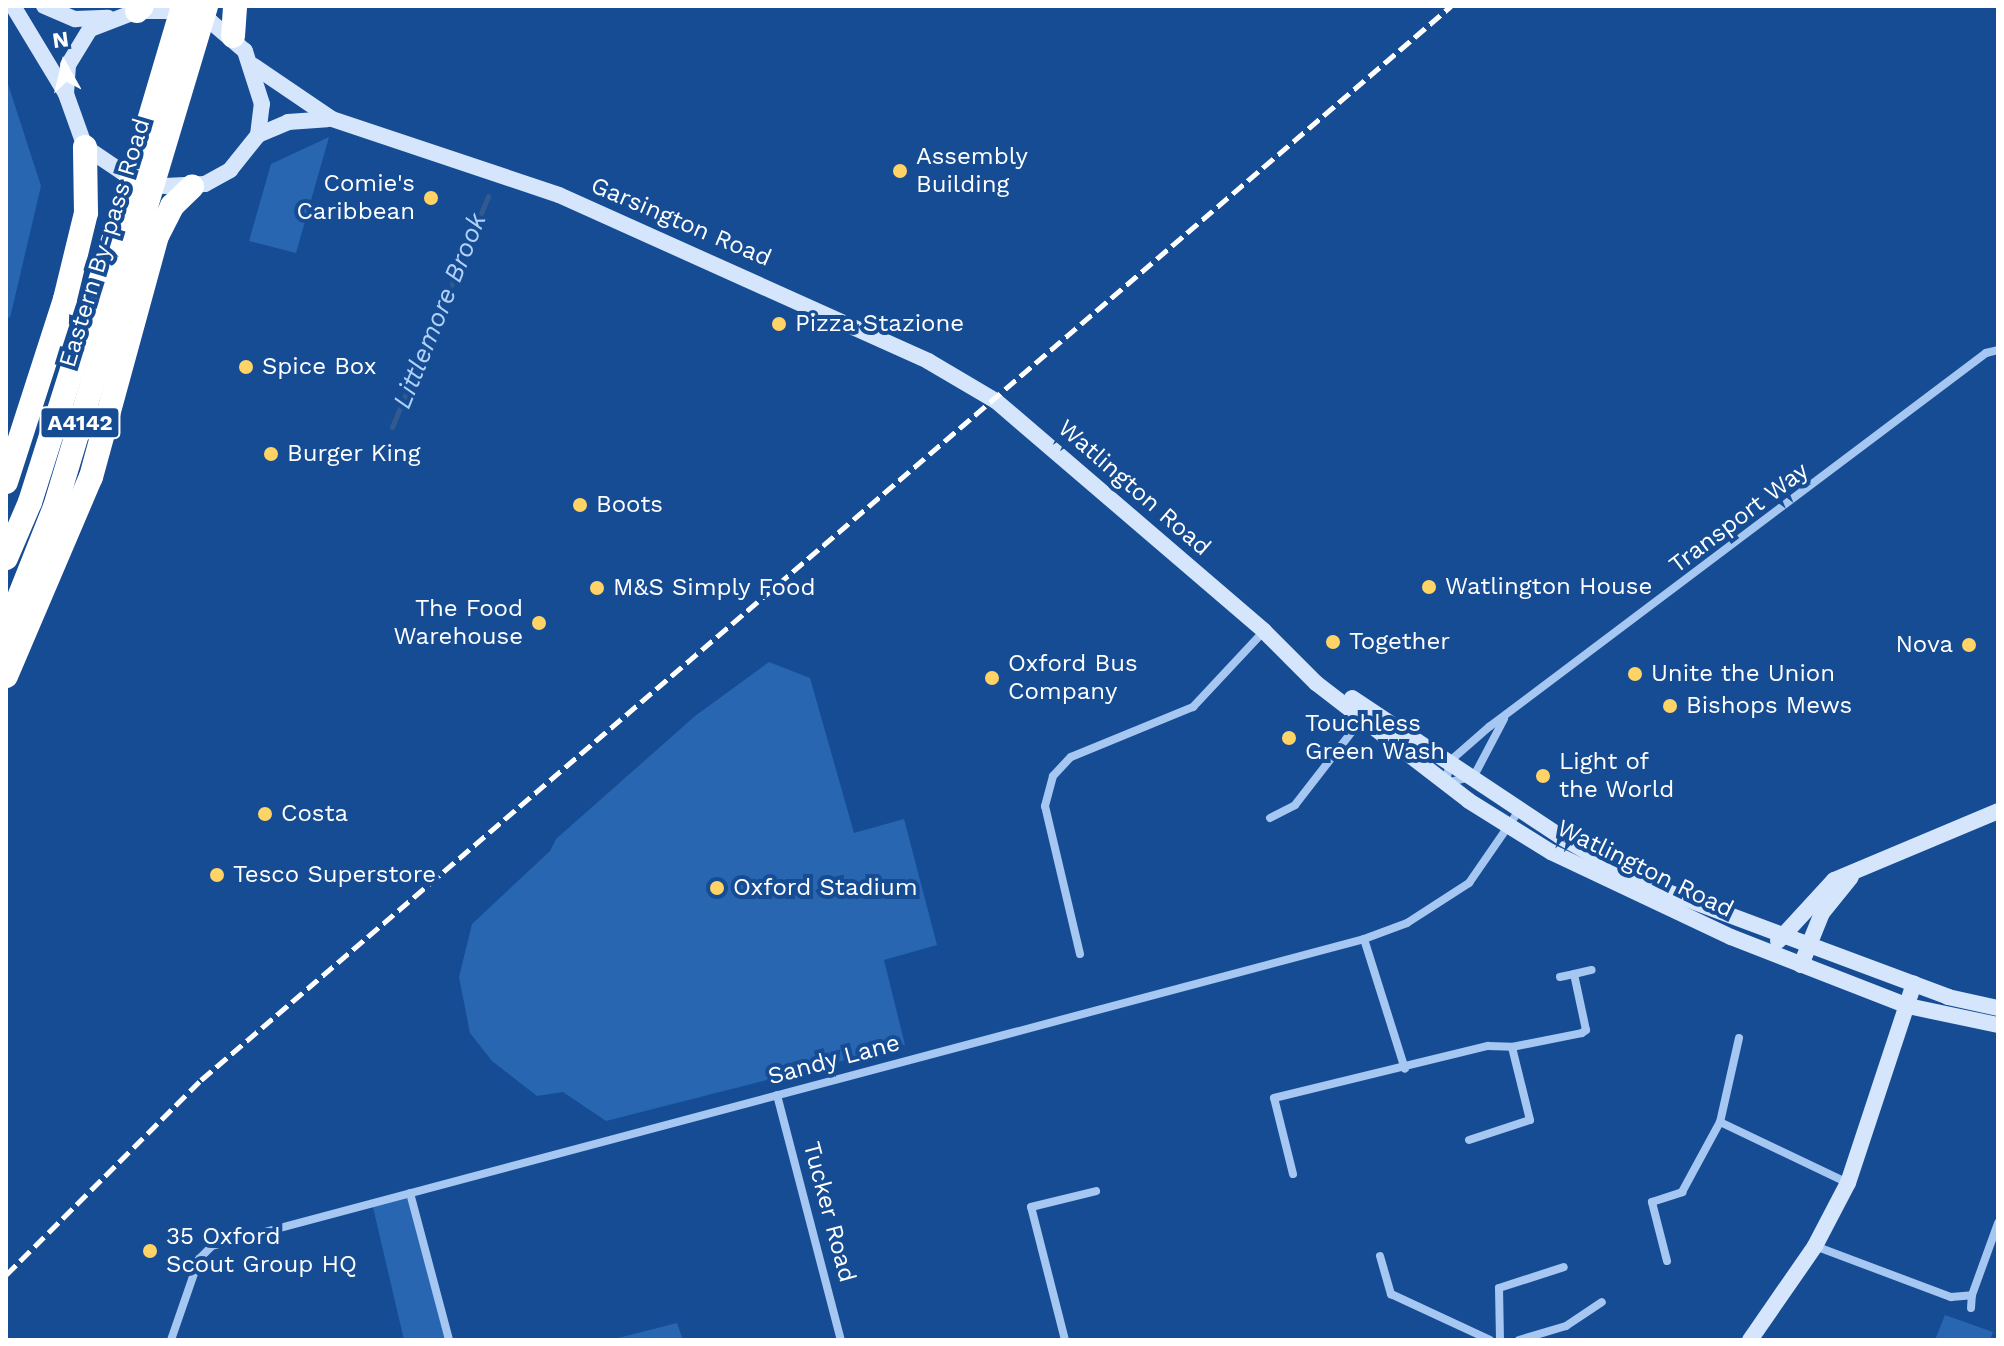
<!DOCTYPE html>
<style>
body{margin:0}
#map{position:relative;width:2004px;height:1346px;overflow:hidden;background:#164c93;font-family:"Work Sans",sans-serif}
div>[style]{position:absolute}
.green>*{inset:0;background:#2866b2}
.stream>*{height:5px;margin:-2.5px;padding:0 2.5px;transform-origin:2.5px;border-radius:2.5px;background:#325a8e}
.street>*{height:8px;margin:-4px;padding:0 4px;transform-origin:4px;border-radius:4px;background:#a5c7f1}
.secondary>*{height:16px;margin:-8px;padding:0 8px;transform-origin:8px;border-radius:8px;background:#d4e5fc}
.highway>*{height:24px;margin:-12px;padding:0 12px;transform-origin:12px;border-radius:12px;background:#fff}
.rail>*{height:5px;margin-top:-2.5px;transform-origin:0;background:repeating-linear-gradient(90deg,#fff 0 14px,transparent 0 20px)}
.highway-bridge>*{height:24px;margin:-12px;padding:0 12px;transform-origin:12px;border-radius:12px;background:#fff}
.dots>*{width:22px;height:22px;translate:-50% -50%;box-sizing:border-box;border:4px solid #164c93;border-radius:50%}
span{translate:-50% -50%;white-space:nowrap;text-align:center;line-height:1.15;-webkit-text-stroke:8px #164c93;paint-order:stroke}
.shield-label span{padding:2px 6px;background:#164c93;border:2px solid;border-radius:6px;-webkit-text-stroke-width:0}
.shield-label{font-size:22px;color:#fff;font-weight:700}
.poi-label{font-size:24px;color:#fff}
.left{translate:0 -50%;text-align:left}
.right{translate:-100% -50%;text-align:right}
.street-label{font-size:24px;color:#fff}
.water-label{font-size:26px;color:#b1d1f8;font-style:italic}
.frame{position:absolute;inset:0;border:8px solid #fff;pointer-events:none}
.north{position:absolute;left:24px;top:24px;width:80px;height:80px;-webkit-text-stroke:6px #164c93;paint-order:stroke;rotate:352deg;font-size:22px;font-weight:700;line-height:32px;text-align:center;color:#fff}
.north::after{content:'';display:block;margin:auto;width:28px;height:36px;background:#fff;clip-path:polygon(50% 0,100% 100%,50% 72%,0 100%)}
</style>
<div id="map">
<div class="green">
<div style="clip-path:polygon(6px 78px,41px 186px,10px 318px,6px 316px)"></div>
<div style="clip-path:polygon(329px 137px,296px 253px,249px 241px,271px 164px)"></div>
<div style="clip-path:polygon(769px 662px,810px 678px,854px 833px,904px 819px,937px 945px,884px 960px,905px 1045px,606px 1121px,563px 1092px,537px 1096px,492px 1061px,470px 1033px,459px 977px,472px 924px,550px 851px,556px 839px,695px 716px)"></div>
<div style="clip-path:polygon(410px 1193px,449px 1340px,404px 1340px,372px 1203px)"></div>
<div style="clip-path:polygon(1945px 1315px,1993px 1332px,1990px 1340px,1935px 1340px)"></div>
<div style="clip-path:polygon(677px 1323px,683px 1340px,610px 1340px)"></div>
</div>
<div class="stream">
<div style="left:392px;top:427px;width:250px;rotate:-67.4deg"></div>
</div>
<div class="street">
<div style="left:1504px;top:719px;width:64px;rotate:117.8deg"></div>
<div style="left:1474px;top:776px;width:29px;rotate:166deg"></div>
<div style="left:1446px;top:783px;width:22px;rotate:-80deg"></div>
<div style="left:1450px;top:761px;width:52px;rotate:-41.1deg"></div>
<div style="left:1489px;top:727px;width:622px;rotate:-36.96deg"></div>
<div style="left:1986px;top:353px;width:12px;rotate:-14deg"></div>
<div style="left:1270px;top:818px;width:28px;rotate:-27deg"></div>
<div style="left:1295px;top:805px;width:113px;rotate:-52.2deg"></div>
<div style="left:1364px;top:939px;width:136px;rotate:72.5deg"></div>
<div style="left:1080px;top:954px;width:152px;rotate:-103.3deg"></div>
<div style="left:1045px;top:806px;width:31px;rotate:-75deg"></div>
<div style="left:1053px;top:776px;width:26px;rotate:-47deg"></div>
<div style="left:1071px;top:757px;width:132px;rotate:-22.3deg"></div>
<div style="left:1193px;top:707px;width:104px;rotate:-46.9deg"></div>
<div style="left:1560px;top:977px;width:14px;rotate:-12deg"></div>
<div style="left:1739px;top:1038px;width:86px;rotate:102.7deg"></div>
<div style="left:1720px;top:1122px;width:142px;rotate:25.5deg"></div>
<div style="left:777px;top:1095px;width:253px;rotate:75.4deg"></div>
<div style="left:1469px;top:1140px;width:64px;rotate:-18.2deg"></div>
<div style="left:1530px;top:1120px;width:75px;rotate:-103.9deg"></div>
<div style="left:1293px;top:1174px;width:78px;rotate:-104deg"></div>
<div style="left:1274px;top:1098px;width:220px;rotate:-13.7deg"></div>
<div style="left:1488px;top:1046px;width:24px;rotate:2deg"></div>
<div style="left:1512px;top:1047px;width:71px;rotate:-11.3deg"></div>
<div style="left:1582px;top:1033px;width:5px;rotate:-37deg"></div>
<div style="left:1586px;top:1030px;width:57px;rotate:-102.1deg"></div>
<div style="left:1574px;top:974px;width:18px;rotate:-13deg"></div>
<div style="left:410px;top:1193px;width:152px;rotate:75.1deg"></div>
<div style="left:1815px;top:1246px;width:145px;rotate:20.6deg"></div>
<div style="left:1951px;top:1297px;width:21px;rotate:-5deg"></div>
<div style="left:1972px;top:1295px;width:77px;rotate:-70.1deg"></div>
<div style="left:1380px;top:1256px;width:40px;rotate:74deg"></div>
<div style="left:1391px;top:1294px;width:109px;rotate:24.9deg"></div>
<div style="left:1667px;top:1261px;width:61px;rotate:-104.3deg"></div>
<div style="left:1652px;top:1202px;width:32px;rotate:-18deg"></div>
<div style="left:1682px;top:1192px;width:80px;rotate:-61.5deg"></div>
<div style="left:1971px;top:1308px;width:13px;rotate:-86deg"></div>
<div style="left:171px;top:1340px;width:86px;rotate:-70.9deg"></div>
<div style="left:199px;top:1259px;width:18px;rotate:-45deg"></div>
<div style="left:212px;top:1246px;width:1192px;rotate:-14.92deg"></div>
<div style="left:1364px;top:939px;width:46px;rotate:-20.4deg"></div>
<div style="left:1407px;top:923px;width:74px;rotate:-32.8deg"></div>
<div style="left:1469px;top:883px;width:90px;rotate:-55.4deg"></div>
<div style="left:1065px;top:1340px;width:137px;rotate:-104.3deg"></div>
<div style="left:1031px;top:1207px;width:67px;rotate:-13.8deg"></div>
<div style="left:1500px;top:1340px;width:52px;rotate:-91.1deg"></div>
<div style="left:1499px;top:1288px;width:68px;rotate:-17.9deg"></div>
<div style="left:1519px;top:1340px;width:49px;rotate:-16.6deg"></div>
<div style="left:1566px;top:1326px;width:43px;rotate:-33.7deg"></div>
</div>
<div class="secondary">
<div style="left:13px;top:6px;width:103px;rotate:58.9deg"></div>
<div style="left:66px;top:94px;width:56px;rotate:70.3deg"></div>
<div style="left:85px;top:147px;width:45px;rotate:34deg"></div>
<div style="left:122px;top:172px;width:45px;rotate:18deg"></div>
<div style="left:165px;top:186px;width:40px;rotate:-2.9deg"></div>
<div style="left:205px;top:184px;width:29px;rotate:-29deg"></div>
<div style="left:230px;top:170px;width:45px;rotate:-51.3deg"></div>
<div style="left:258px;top:135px;width:31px;rotate:-83deg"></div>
<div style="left:262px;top:104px;width:56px;rotate:-107.8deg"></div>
<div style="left:245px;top:51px;width:45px;rotate:-139.5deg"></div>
<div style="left:211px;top:22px;width:39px;rotate:-163deg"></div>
<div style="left:174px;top:11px;width:37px;rotate:180deg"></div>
<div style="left:137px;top:11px;width:50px;rotate:159deg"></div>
<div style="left:90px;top:29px;width:42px;rotate:121.4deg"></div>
<div style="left:68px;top:65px;width:29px;rotate:94deg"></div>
<div style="left:44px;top:6px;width:34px;rotate:23deg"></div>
<div style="left:75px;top:19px;width:33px;rotate:-2deg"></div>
<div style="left:254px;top:66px;width:94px;rotate:34.2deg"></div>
<div style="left:332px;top:119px;width:239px;rotate:18.5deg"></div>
<div style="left:559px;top:195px;width:405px;rotate:24.2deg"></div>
<div style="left:928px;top:361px;width:79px;rotate:30.5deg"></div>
<div style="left:996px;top:401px;width:353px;rotate:40.6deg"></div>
<div style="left:1264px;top:631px;width:74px;rotate:45deg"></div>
<div style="left:1316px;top:683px;width:193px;rotate:37.6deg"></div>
<div style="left:1469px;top:801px;width:97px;rotate:31.9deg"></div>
<div style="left:1551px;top:852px;width:199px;rotate:25.3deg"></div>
<div style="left:1731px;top:937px;width:190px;rotate:21.3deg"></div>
<div style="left:1908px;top:1006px;width:92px;rotate:11.9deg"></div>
<div style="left:258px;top:135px;width:33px;rotate:-23deg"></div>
<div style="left:288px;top:122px;width:39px;rotate:-4deg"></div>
<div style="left:1352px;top:698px;width:251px;rotate:33.6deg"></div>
<div style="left:1561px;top:837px;width:92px;rotate:29.4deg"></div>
<div style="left:1641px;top:882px;width:328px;rotate:20.5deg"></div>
<div style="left:1948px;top:997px;width:51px;rotate:12.4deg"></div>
<div style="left:1778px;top:941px;width:83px;rotate:-47.4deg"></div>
<div style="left:1834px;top:880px;width:178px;rotate:-22.8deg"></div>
<div style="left:1801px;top:965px;width:56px;rotate:-68deg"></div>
<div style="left:1822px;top:913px;width:46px;rotate:-51.1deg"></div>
<div style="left:1750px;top:1340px;width:114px;rotate:-55.3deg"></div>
<div style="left:1815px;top:1246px;width:71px;rotate:-62.4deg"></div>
<div style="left:1848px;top:1183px;width:210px;rotate:-71.7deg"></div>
</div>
<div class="highway">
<div style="left:137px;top:11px;width:7px;rotate:-45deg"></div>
<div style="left:233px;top:36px;width:30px;rotate:-86deg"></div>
<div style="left:6px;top:482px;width:192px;rotate:-72.1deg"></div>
<div style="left:65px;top:299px;width:89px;rotate:-76.3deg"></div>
<div style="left:86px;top:213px;width:66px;rotate:-90.9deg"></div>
<div style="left:6px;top:558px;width:61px;rotate:-66.8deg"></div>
<div style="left:30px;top:502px;width:312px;rotate:-72.4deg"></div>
<div style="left:6px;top:630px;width:132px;rotate:-68.3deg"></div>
<div style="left:55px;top:507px;width:307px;rotate:-73.2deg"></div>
<div style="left:6px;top:676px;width:216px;rotate:-66.9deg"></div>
<div style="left:91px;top:477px;width:250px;rotate:-74.7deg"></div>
<div style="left:157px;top:236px;width:34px;rotate:-63deg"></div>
<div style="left:172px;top:206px;width:28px;rotate:-44deg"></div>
</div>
<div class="rail">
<div style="left:6px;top:1275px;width:276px;rotate:-45deg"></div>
<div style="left:201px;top:1080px;width:1648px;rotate:-40.67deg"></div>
</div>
<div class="highway-bridge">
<div style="left:124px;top:205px;width:208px;rotate:-73.5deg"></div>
<div style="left:144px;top:213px;width:216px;rotate:-73.3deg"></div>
</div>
<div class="dots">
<div style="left:900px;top:171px;background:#ffd365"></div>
<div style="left:431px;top:198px;background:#ffd365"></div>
<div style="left:779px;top:324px;background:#ffd365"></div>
<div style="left:246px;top:367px;background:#ffd365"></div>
<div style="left:271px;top:454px;background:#ffd365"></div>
<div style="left:580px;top:505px;background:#ffd365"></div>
<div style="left:1429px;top:587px;background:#ffd365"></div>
<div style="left:597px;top:588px;background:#ffd365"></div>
<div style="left:539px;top:623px;background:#ffd365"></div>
<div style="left:1333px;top:642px;background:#ffd365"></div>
<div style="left:1969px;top:645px;background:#ffd365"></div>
<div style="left:1635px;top:674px;background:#ffd365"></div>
<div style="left:992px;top:678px;background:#ffd365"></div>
<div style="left:1670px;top:706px;background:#ffd365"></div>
<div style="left:1289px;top:738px;background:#ffd365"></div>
<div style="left:1543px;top:776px;background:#ffd365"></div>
<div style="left:265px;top:814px;background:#ffd365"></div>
<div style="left:217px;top:875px;background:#ffd365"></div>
<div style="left:717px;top:888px;background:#ffd365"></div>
<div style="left:150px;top:1251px;background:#ffd365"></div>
</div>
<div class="shield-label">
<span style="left:80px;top:423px">A4142</span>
</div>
<div class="poi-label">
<span class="left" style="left:916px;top:171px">Assembly<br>Building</span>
<span class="right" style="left:415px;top:198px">Comie's<br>Caribbean</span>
<span class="left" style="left:795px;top:324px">Pizza Stazione</span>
<span class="left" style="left:262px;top:367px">Spice Box</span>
<span class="left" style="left:287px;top:454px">Burger King</span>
<span class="left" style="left:596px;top:505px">Boots</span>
<span class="left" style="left:1445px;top:587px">Watlington House</span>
<span class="left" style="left:613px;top:588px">M&amp;S Simply Food</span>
<span class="right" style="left:523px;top:623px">The Food<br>Warehouse</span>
<span class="left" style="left:1349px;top:642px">Together</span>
<span class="right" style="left:1953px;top:645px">Nova</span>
<span class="left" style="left:1008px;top:678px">Oxford Bus<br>Company</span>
<span class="left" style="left:1651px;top:674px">Unite the Union</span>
<span class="left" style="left:1686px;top:706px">Bishops Mews</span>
<span class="left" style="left:1305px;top:738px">Touchless<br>Green Wash</span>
<span class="left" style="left:1559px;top:776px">Light of<br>the World</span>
<span class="left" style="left:281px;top:814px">Costa</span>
<span class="left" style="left:233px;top:875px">Tesco Superstore</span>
<span class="left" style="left:733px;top:888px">Oxford Stadium</span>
<span class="left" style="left:166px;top:1251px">35 Oxford<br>Scout Group HQ</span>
</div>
<div class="street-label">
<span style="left:681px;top:222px;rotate:23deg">Garsington Road</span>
<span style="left:105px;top:243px;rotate:-73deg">Eastern By-pass Road</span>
<span style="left:1134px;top:488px;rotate:41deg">Watlington Road</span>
<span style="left:1739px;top:518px;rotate:-37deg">Transport Way</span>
<span style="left:1645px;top:869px;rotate:26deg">Watlington Road</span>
<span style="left:834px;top:1060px;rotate:-15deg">Sandy Lane</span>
<span style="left:829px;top:1212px;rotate:75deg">Tucker Road</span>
</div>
<div class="water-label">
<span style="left:440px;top:311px;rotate:-68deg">Littlemore Brook</span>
</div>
<div class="frame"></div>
<div class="north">N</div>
</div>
